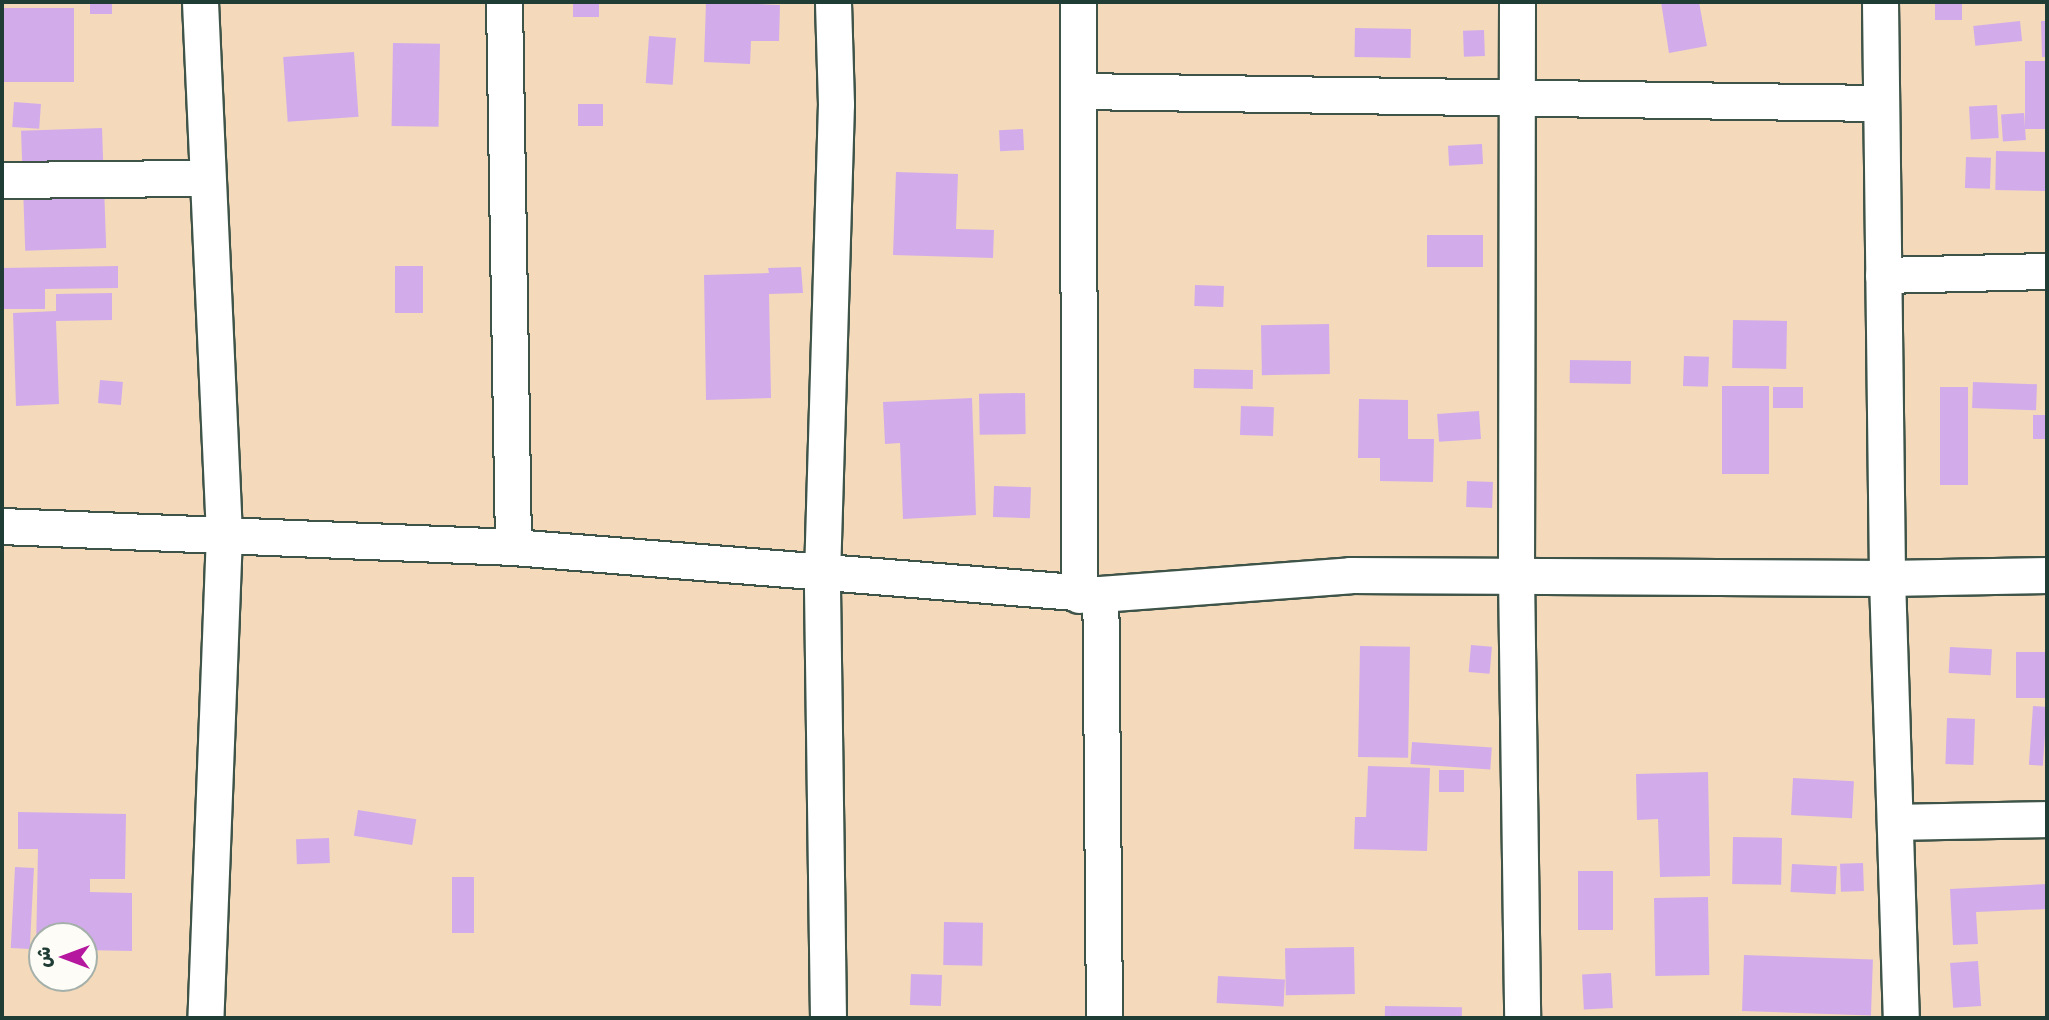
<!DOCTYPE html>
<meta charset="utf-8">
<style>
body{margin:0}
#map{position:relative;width:2049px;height:1020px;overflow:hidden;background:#f4d9bb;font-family:Pangolin,"Playpen Sans Arabic",sans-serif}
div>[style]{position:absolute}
.building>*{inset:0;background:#d2acea;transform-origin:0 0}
.roads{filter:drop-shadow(2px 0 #3f5448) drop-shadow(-2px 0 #3f5448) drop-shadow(0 2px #3f5448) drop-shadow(0 -2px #3f5448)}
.minor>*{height:35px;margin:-17.5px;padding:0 17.5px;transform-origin:17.5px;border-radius:17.5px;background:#fff}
span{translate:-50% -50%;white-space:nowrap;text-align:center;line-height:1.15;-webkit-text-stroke:5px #fdfcf7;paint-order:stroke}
.frame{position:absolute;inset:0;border:4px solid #1f3d34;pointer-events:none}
.north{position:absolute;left:28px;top:922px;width:70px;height:70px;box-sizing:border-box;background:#fdfcf7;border:2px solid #a4b0a9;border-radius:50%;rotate:270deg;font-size:19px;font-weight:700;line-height:28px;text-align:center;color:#1f3d34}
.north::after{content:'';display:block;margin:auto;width:24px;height:32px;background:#b5179e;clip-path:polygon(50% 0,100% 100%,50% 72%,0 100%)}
</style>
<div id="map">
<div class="building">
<div style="left:90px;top:2px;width:22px;height:12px"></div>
<div style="left:573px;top:2px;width:26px;height:15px"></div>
<div style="clip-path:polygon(706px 2px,780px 5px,779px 41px,751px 41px,750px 64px,704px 62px)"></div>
<div style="clip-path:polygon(1661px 2px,1699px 2px,1707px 46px,1669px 53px)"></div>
<div style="left:1935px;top:2px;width:27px;height:18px"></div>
<div style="left:4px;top:8px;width:70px;height:74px"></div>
<div style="left:2020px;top:21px;width:20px;height:47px;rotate:84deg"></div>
<div style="clip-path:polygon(2041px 21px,2047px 21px,2047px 57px,2042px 57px)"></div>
<div style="left:1355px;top:28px;width:56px;height:29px;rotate:1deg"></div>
<div style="left:1484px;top:30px;width:26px;height:21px;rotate:88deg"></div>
<div style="left:649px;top:36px;width:27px;height:47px;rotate:4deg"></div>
<div style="left:393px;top:43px;width:47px;height:83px;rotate:1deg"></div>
<div style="left:354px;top:52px;width:65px;height:71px;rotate:86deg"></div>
<div style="left:2025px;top:61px;width:22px;height:68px"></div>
<div style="left:14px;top:102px;width:27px;height:25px;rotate:4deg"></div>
<div style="left:578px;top:104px;width:25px;height:22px"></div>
<div style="left:1997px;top:105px;width:33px;height:28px;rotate:87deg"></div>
<div style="left:2024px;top:113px;width:27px;height:23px;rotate:86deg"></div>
<div style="left:102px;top:128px;width:120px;height:81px;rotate:88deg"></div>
<div style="left:1023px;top:129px;width:21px;height:24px;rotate:87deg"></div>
<div style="left:1482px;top:144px;width:20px;height:34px;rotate:87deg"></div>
<div style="left:1996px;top:151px;width:51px;height:39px;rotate:1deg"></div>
<div style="left:1966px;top:157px;width:25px;height:31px;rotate:2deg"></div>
<div style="clip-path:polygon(896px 172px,958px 174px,956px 229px,994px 230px,993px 258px,893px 255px)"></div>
<div style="left:1427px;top:235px;width:56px;height:32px"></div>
<div style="clip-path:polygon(118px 266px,118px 288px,45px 289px,45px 309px,4px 309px,3px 268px)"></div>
<div style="left:395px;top:266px;width:28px;height:47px"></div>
<div style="clip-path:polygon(801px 267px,803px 293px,769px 294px,771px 398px,706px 400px,704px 275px,769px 273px,768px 268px)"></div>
<div style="left:1195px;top:285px;width:29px;height:21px;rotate:2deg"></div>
<div style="clip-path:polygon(112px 293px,112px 320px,56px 321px,59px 404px,16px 406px,13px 313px,56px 311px,56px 294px)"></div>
<div style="left:1733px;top:320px;width:54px;height:48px;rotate:1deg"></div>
<div style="left:1329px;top:324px;width:50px;height:68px;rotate:89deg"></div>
<div style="left:1684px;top:356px;width:25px;height:30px;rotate:2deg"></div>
<div style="left:1570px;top:360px;width:61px;height:23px;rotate:1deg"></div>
<div style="left:1194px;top:369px;width:59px;height:19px;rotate:1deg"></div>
<div style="left:100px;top:380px;width:23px;height:23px;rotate:5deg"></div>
<div style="left:1973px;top:382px;width:64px;height:26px;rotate:2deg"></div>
<div style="left:1722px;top:386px;width:47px;height:88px"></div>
<div style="left:1773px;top:387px;width:30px;height:21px"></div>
<div style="left:1940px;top:387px;width:28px;height:98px"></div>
<div style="left:1025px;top:393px;width:41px;height:46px;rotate:89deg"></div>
<div style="clip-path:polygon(972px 398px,976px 515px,903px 519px,900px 443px,885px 444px,883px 402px)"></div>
<div style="clip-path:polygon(1359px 399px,1408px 400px,1408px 439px,1434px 439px,1433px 482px,1380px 481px,1380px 458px,1358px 458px)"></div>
<div style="left:1241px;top:406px;width:33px;height:29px;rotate:2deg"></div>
<div style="left:1479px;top:411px;width:28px;height:42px;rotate:86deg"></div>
<div style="left:2047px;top:415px;width:24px;height:14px;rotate:90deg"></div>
<div style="left:1467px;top:481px;width:26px;height:26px;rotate:2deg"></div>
<div style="left:994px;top:486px;width:37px;height:31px;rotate:2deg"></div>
<div style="left:1471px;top:645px;width:21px;height:27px;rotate:5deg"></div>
<div style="left:1360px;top:646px;width:50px;height:111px;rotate:1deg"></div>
<div style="left:1950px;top:647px;width:42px;height:26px;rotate:3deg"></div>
<div style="left:2016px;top:652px;width:31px;height:46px"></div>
<div style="left:2033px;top:706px;width:14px;height:59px;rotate:4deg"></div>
<div style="left:1947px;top:718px;width:28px;height:46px;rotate:2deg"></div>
<div style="left:1412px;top:742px;width:80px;height:22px;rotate:4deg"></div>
<div style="clip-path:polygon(1368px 766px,1430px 768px,1427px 851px,1354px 849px,1355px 817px,1366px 817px)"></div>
<div style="left:1439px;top:770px;width:25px;height:22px"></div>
<div style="clip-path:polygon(1708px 772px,1710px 876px,1660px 877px,1658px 819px,1637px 820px,1636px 774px)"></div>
<div style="left:1793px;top:778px;width:61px;height:37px;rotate:3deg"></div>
<div style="left:358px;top:810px;width:59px;height:26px;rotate:9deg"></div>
<div style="clip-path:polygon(18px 812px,126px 814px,125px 879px,90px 879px,90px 892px,132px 893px,132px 951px,84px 950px,84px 936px,42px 936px,42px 950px,36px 950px,38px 849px,18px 849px)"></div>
<div style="left:1733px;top:837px;width:49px;height:47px;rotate:1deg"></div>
<div style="left:329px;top:838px;width:25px;height:33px;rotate:88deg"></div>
<div style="left:1863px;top:863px;width:28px;height:23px;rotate:88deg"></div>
<div style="left:1792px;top:864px;width:45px;height:28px;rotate:3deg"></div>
<div style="left:15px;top:867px;width:19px;height:81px;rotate:3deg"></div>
<div style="left:1578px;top:871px;width:35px;height:59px"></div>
<div style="left:452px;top:877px;width:22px;height:56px"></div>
<div style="clip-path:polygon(2047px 884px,2047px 909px,1976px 912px,1978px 944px,1953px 945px,1950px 889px)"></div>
<div style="left:1708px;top:897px;width:78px;height:54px;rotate:89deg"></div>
<div style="left:944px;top:922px;width:39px;height:43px;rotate:1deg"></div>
<div style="left:1354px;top:947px;width:47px;height:69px;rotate:89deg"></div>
<div style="left:1744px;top:955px;width:129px;height:56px;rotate:2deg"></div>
<div style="left:1978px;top:961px;width:45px;height:28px;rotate:86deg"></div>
<div style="left:1611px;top:973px;width:35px;height:29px;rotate:87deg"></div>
<div style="left:911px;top:974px;width:31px;height:31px;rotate:2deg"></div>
<div style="left:1218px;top:976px;width:67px;height:27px;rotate:3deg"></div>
<div style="left:1385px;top:1006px;width:77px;height:12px;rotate:1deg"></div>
</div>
<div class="roads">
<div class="minor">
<div style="left:200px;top:2px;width:533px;rotate:87.42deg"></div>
<div style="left:224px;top:534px;width:484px;rotate:92.2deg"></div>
<div style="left:504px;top:2px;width:545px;rotate:89.05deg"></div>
<div style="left:1078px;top:2px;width:593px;rotate:89.9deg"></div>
<div style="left:1517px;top:2px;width:572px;rotate:90.1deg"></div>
<div style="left:1516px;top:574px;width:444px;rotate:89.2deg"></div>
<div style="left:1880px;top:2px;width:576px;rotate:89.3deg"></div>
<div style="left:1887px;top:578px;width:440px;rotate:88.2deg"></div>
<div style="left:1078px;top:91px;width:803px;rotate:0.86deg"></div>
<div style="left:2px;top:180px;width:205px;rotate:-0.6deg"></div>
<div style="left:1883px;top:275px;width:164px;rotate:-1.4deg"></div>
<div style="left:2px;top:526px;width:511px;rotate:2.35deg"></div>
<div style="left:513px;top:547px;width:589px;rotate:4.58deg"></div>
<div style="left:1895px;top:822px;width:152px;rotate:-1.1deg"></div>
<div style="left:828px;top:1018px;width:443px;rotate:-90.8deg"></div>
<div style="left:822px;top:575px;width:471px;rotate:-88.3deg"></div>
<div style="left:836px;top:104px;width:102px;rotate:-91.7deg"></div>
<div style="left:1104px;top:1018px;width:424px;rotate:-90.5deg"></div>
<div style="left:1100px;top:594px;width:251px;rotate:-4.3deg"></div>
<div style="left:1350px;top:575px;width:537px;rotate:0.32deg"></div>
<div style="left:1887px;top:578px;width:160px;rotate:-1.1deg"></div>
</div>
</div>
<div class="frame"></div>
<div class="north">ش</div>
</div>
